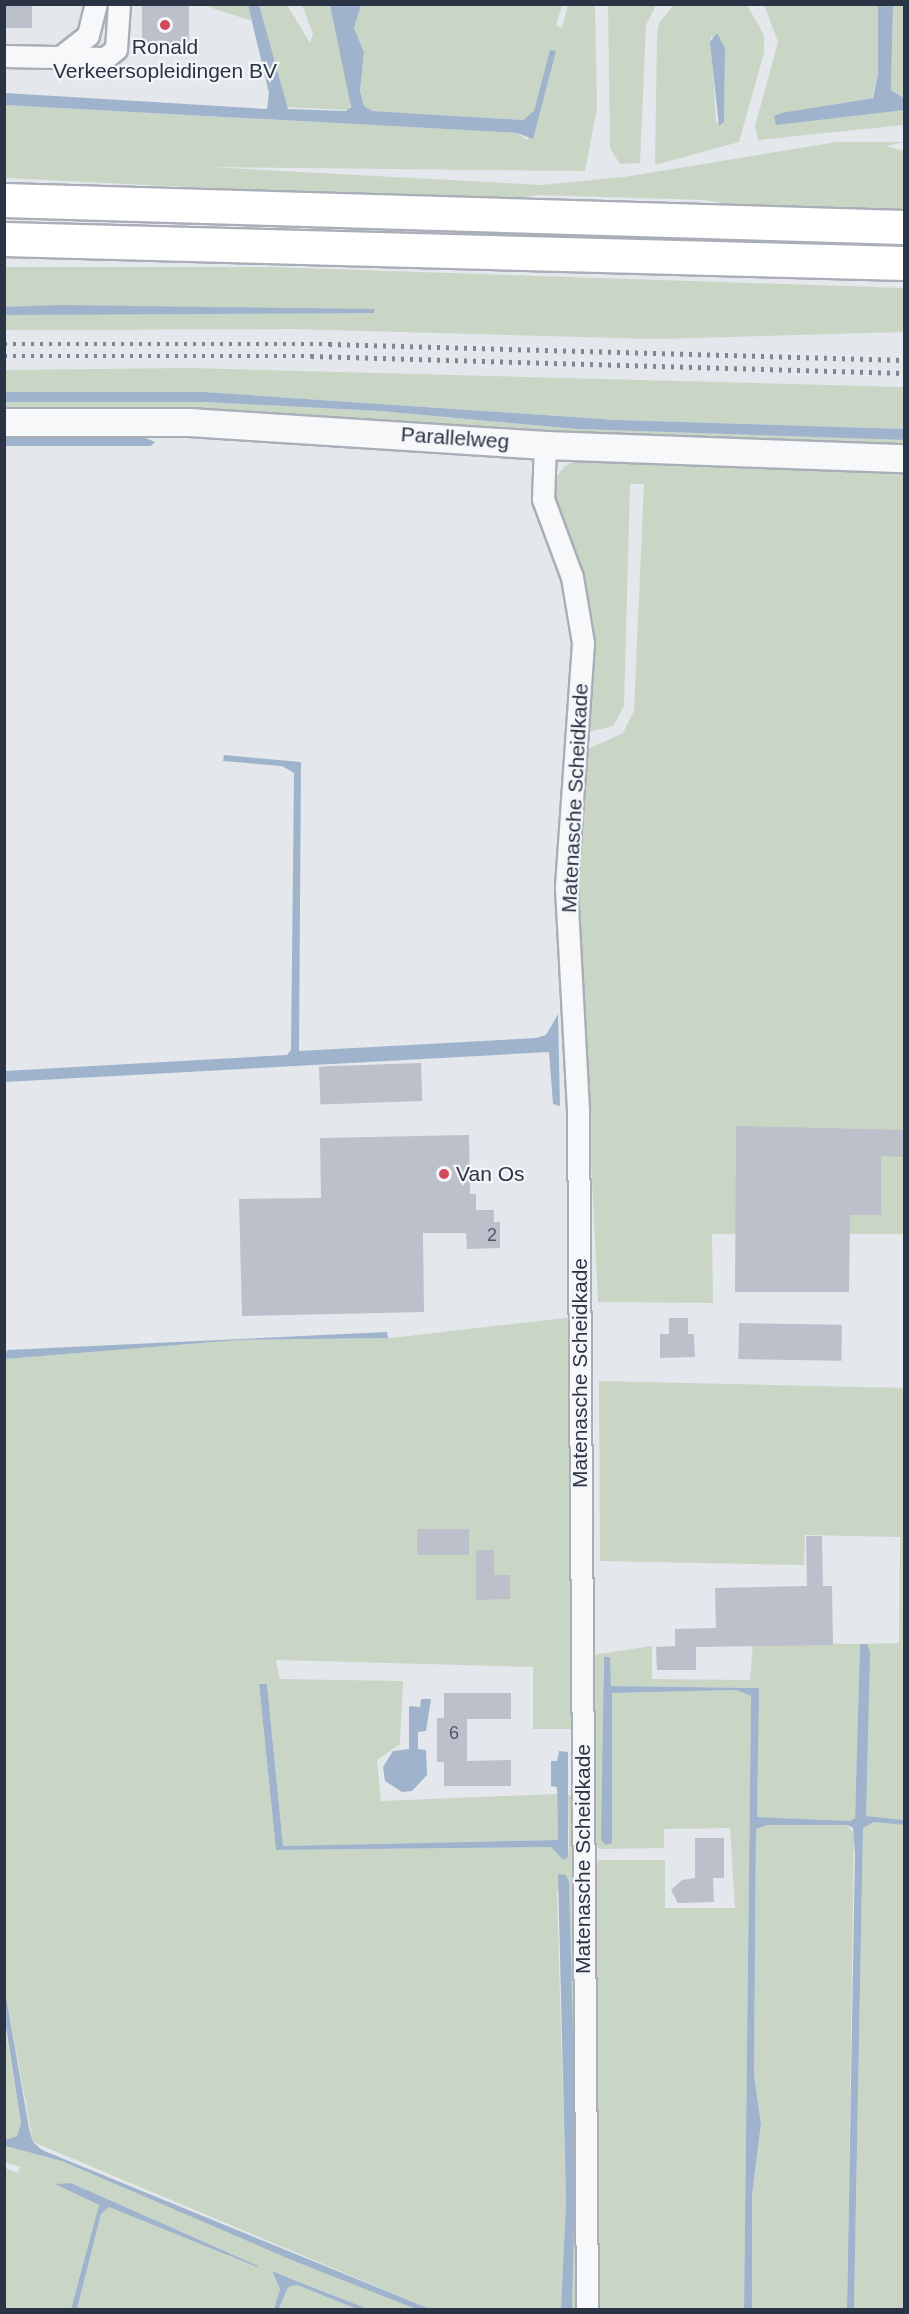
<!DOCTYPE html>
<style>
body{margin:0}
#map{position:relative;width:909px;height:2314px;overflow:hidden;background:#e4e7ec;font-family:Helvetica,sans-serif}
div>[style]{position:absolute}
.green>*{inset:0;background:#c9d6c5}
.water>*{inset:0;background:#9fb4cc}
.building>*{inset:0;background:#bbc0ca;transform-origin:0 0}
.roads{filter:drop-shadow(2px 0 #a9aeb7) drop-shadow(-2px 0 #a9aeb7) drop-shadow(0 2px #a9aeb7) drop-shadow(0 -2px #a9aeb7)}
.minor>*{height:21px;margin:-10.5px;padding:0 10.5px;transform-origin:10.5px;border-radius:10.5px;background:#f7f8fa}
.tertiary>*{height:27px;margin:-13.5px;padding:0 13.5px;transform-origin:13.5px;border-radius:13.5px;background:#f7f8fa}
.motorway>*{height:33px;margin:-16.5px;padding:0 16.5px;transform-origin:16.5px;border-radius:16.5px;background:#fff}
.rail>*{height:4.5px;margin-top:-2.25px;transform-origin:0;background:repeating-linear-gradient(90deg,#7d8696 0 3px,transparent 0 9px)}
.dots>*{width:16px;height:16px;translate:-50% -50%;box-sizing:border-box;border:3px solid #f4f6f9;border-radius:50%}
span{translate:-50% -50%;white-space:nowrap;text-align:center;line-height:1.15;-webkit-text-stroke:4.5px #f4f6f9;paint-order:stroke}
.number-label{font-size:18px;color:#4f5766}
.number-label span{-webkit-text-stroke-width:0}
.poi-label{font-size:21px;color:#2b3445}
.left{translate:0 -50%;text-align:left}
.street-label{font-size:21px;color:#2b3445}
.frame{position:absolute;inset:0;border:6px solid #2b3445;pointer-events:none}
</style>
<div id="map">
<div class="green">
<div style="clip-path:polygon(203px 5px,248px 5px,252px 21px)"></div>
<div style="clip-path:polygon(259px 5px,287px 5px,310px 43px,313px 34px,302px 5px,330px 5px,351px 100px,349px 110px,284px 107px)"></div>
<div style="clip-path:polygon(361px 5px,562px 5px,556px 26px,562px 28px,568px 5px,595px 5px,597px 108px,585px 171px,210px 167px,541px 185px,624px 177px,837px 142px,904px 142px,886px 146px,904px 151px,904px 212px,757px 209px,705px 200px,539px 195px,492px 202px,5px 178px,4px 105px,517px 133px,527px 140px,556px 51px,550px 51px,534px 111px,523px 120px,372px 111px,364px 106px,360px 91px,364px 52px,354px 28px)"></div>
<div style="clip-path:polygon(608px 5px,656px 5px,646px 25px,640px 163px,620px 164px,610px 148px)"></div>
<div style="clip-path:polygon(evenodd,674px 5px,747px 5px,764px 35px,764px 53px,739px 142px,655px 165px,657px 36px,659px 23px,674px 5px,711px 36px,725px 48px,724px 122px,716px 123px,711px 36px)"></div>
<div style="clip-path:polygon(764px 5px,878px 5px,878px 74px,872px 98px,794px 111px,776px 125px,889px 109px,904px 110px,904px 125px,758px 140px,755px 126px,778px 42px)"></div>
<div style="clip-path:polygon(893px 5px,904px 5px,904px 98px,891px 90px)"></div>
<div style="clip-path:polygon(4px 267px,267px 267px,904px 288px,904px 332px,656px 339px,293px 329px,5px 330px)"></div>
<div style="clip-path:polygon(188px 368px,904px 387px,904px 429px,617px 420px,204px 392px,5px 392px,4px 370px)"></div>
<div style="clip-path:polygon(4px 402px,203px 402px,380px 411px,576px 429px,904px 440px,904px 448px,5px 413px)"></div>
<div style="clip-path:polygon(582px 457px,904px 466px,904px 1234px,712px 1234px,713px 1303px,598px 1302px,576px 861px,586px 750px,623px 733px,634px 711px,644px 484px,630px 484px,624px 706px,613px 726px,589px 732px,590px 615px,554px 509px,553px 481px,565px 466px)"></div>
<div style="clip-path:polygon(574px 1317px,577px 1729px,533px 1729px,533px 1667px,276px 1660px,280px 1679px,403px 1681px,400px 1744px,377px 1760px,381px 1801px,557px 1794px,558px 1840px,283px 1846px,267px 1684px,259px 1684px,276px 1850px,551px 1847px,563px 1860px,569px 1849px,568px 1795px,577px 1795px,580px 2309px,572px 2309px,576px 2146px,566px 1875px,557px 1892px,566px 2202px,561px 2309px,430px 2309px,33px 2142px,4px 1985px,4px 1359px,238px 1340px,391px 1338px)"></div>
<div style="clip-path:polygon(599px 1381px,904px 1388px,904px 1820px,866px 1816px,865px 1790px,867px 1644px,899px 1643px,900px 1537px,805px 1535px,804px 1565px,600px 1561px)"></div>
<div style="clip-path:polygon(753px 1643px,860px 1644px,855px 1818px,850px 1821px,757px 1817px,758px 1688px,611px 1686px,609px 1657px,604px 1657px,603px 1671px,612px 1843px,612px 1693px,736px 1690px,751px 1696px,744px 2309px,595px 2309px,591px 1868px,599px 1860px,665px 1860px,665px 1908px,735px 1908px,730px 1828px,664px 1829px,664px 1848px,600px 1849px,591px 1841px,592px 1655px,652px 1646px,652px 1679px,750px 1680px)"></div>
<div style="clip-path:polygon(874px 1822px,904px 1825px,904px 2309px,854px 2310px,863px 1828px)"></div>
<div style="clip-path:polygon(760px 1825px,847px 1825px,854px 1833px,847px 2309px,752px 2310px,752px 2195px,761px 2124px,754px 2075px,756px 1829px)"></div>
<div style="clip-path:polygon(4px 2021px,21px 2123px,17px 2136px,9px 2141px,4px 2140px)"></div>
<div style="clip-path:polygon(4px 2146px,62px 2161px,416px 2309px,368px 2309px,272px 2271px,280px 2289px,274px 2309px,77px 2309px,101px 2214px,109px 2207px,258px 2266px,71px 2183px,56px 2184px,99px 2205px,71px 2309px,5px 2309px,5px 2168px,18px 2173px,20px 2167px,5px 2162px)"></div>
<div style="clip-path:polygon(297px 2285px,357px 2309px,279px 2310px,288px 2287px)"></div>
</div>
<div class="water">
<div style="clip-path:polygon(248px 5px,259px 5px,288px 109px,346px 111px,351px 107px,330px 5px,361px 5px,354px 28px,364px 52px,360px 91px,364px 106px,372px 111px,523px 120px,534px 111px,550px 50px,556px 51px,533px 139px,517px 133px,5px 105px,5px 93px,267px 109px,269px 93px)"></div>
<div style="clip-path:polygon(878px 5px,893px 5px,891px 90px,904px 98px,904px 110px,776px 125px,774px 116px,781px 113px,873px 98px,878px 74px)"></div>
<div style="clip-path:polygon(717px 33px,725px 48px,724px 122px,719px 126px,710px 42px)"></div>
<div style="clip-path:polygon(60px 305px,208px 307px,374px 309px,374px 313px,5px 315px,5px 307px)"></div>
<div style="clip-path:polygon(5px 392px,204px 392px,617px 420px,904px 429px,904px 440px,576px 429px,380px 411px,203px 402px,5px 402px)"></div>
<div style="clip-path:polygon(143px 437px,155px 442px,151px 446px,5px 446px,5px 438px)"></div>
<div style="clip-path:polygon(224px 755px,301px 762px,299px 1051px,536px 1038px,546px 1035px,558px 1014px,560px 1106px,553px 1104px,549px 1052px,5px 1082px,5px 1071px,287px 1055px,291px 1050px,294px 773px,282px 766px,223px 761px)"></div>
<div style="clip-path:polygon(387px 1332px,388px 1338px,238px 1340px,5px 1359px,7px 1350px)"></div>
<div style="clip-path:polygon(860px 1644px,867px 1644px,870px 1652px,866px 1816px,904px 1820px,904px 1825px,874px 1822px,863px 1828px,854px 2309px,847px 2309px,855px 1853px,853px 1828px,847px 1825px,767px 1825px,756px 1829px,754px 2075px,761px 2124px,752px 2195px,752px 2309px,744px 2309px,751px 1696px,736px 1690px,612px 1693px,612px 1843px,606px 1845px,601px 1840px,604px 1657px,610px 1657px,611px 1686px,759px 1688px,757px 1817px,850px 1821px,855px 1818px)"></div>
<div style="clip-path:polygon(259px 1684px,267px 1684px,283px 1846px,558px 1840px,557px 1787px,551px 1786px,551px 1761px,557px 1761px,559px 1751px,568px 1752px,568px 1857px,563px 1860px,551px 1847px,276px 1850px)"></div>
<div style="clip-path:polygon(421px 1699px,431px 1699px,426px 1731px,418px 1732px,418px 1749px,426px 1750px,427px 1775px,412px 1791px,402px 1792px,385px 1781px,383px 1767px,393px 1751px,409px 1749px,409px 1706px,420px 1707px)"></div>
<div style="clip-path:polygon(558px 1874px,566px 1875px,569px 1882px,576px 2146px,572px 2310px,561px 2309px,566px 2202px)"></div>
<div style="clip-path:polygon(4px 1985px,29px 2128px,33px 2142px,42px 2150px,430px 2309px,416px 2309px,294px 2261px,62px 2161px,5px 2146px,5px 2140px,17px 2136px,21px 2123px,5px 2021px)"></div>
<div style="clip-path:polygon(71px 2183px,258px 2266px,257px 2267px,109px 2207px,101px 2214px,77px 2309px,71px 2309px,99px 2205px,55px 2184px)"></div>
<div style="clip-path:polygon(272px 2271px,294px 2280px,368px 2309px,357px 2309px,297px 2285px,288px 2287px,279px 2309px,274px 2309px,280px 2289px)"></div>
</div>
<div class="building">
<div style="left:4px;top:4px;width:28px;height:24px"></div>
<div style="left:142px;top:4px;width:47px;height:41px"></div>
<div style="left:421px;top:1063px;width:38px;height:102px;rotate:88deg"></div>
<div style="clip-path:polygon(736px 1126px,904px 1130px,904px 1157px,881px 1156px,881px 1215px,850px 1215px,849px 1292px,735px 1292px)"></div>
<div style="clip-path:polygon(469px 1135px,470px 1194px,476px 1194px,476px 1210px,494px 1210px,494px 1222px,500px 1222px,500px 1248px,467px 1249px,466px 1233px,423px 1233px,424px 1312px,242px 1316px,239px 1199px,321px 1198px,320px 1138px)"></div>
<div style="clip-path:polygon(669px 1318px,688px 1318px,688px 1334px,694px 1334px,695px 1357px,660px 1358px,660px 1334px,669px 1334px)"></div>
<div style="left:739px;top:1323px;width:103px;height:36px;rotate:1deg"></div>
<div style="left:417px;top:1529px;width:52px;height:26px"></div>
<div style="clip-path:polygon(806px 1536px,822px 1536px,823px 1586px,832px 1586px,833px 1645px,696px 1647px,696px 1670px,657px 1670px,656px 1647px,675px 1646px,675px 1629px,716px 1628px,715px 1588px,807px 1586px)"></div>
<div style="clip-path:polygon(476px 1550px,494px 1550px,494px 1575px,510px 1575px,510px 1599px,476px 1600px)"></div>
<div style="clip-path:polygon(444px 1693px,511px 1693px,511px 1719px,467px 1719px,467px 1761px,511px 1760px,511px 1786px,444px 1786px,444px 1762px,437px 1762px,437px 1718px,444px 1718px)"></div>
<div style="clip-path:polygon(695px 1838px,724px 1838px,724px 1878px,713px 1878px,714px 1902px,678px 1903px,671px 1890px,682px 1880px,695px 1878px)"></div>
</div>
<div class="roads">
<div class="minor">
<div style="left:4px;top:56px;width:101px;rotate:1.1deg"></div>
<div style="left:105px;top:58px;width:14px;rotate:-39deg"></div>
<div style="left:116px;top:49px;width:45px;rotate:-86.2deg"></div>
<div style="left:59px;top:58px;width:37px;rotate:-38deg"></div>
<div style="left:88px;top:35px;width:32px;rotate:-76deg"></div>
<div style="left:545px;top:445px;width:54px;rotate:92.1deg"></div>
<div style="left:543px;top:499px;width:83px;rotate:69.6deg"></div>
<div style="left:572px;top:577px;width:67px;rotate:80.5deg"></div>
<div style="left:583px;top:643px;width:246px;rotate:94deg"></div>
<div style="left:566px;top:888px;width:222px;rotate:86.9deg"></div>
<div style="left:578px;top:1110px;width:1200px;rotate:89.57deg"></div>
</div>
<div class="tertiary">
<div style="left:4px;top:422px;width:185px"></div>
<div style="left:189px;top:422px;width:357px;rotate:3.7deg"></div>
<div style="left:545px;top:445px;width:359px;rotate:2.1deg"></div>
</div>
<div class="motorway">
<div style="left:4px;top:200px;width:900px;rotate:1.72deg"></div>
<div style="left:4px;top:239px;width:900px;rotate:1.53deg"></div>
</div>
</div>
<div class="rail">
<div style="left:4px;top:344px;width:325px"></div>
<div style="left:329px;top:344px;width:575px;rotate:1.59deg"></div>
<div style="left:4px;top:356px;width:307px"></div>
<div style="left:311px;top:356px;width:593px;rotate:1.64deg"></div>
</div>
<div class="dots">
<div style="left:165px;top:25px;background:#d1495b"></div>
<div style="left:444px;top:1174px;background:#d1495b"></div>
</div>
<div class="number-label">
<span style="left:492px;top:1235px">2</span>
<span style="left:454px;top:1733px">6</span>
</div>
<div class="poi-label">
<span style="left:165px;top:59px">Ronald<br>Verkeersopleidingen BV</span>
<span class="left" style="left:456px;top:1174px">Van Os</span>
</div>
<div class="street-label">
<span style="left:455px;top:438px;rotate:4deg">Parallelweg</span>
<span style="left:575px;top:798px;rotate:-87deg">Matenasche Scheidkade</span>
<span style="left:580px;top:1373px;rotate:-90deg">Matenasche Scheidkade</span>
<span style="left:583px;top:1859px;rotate:-90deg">Matenasche Scheidkade</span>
</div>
<div class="frame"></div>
</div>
